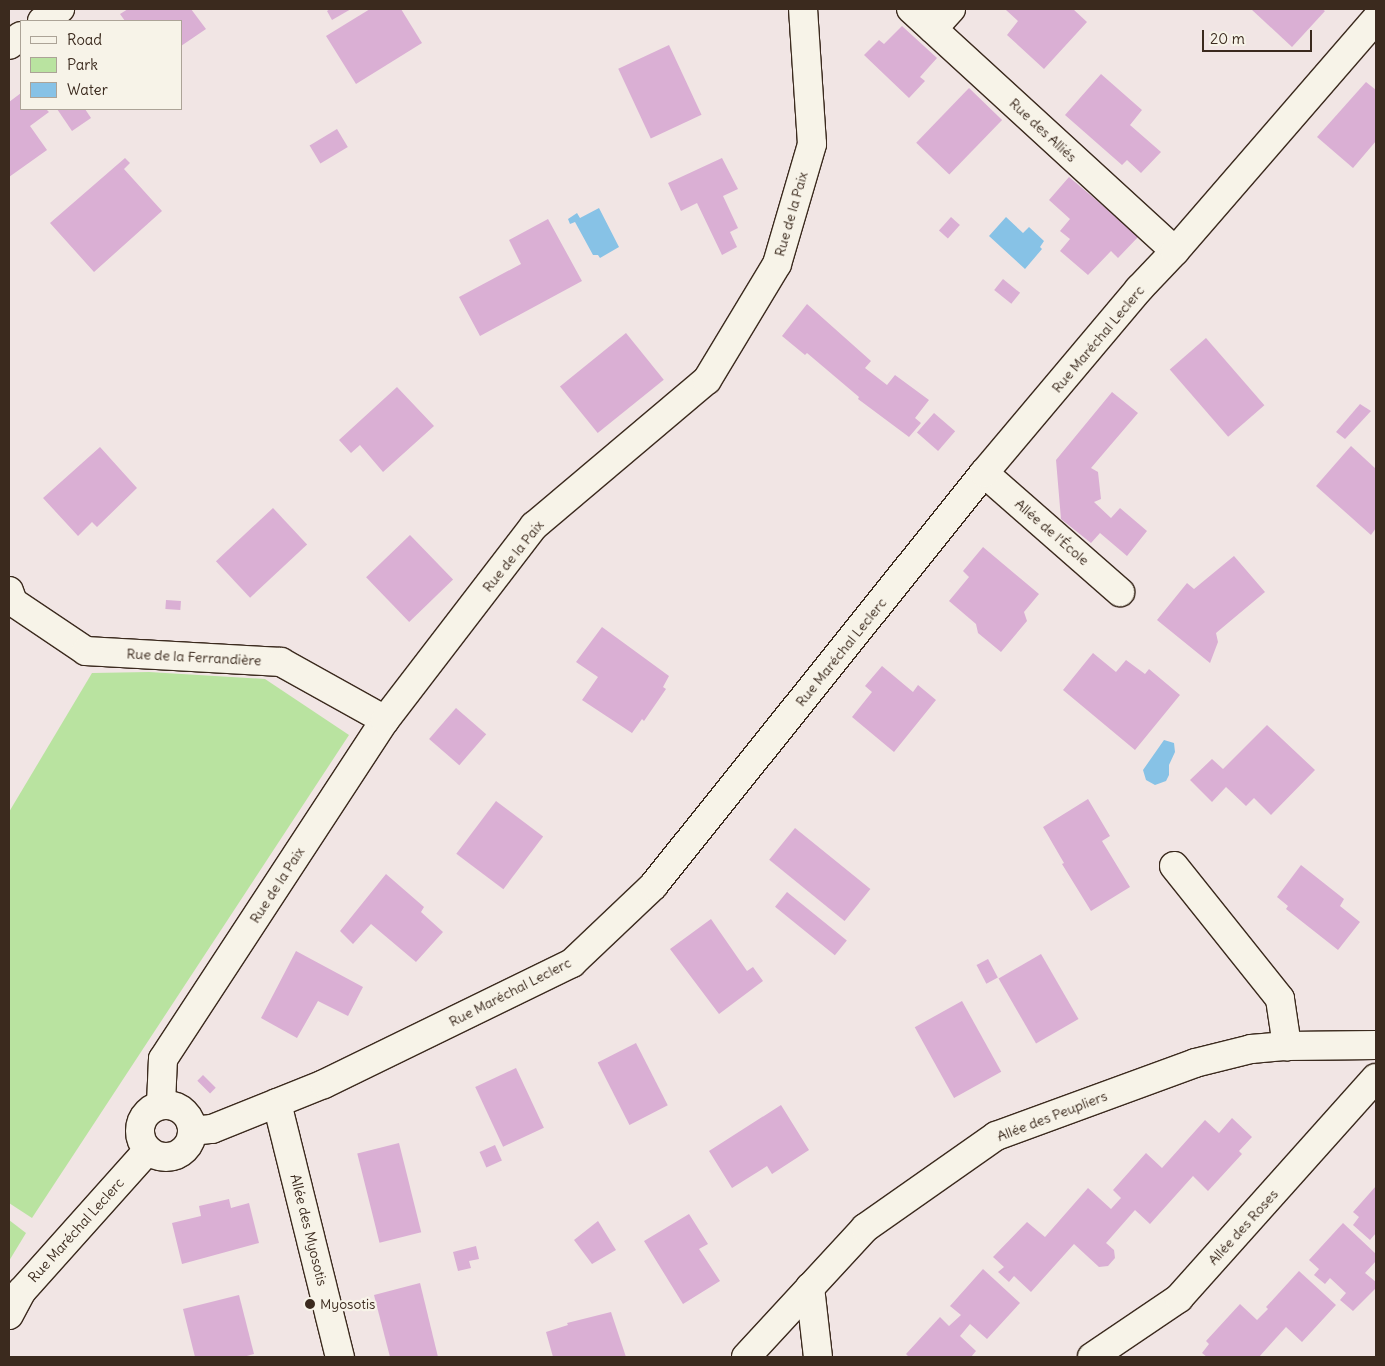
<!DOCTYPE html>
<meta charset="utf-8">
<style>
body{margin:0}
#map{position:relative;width:1385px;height:1366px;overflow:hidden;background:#f1e5e4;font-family:Delius,sans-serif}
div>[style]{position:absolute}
.green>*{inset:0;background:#b9e3a0}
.water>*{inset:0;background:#87c2e6}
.building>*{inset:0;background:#daafd4;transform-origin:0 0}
.roads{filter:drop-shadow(1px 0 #3b2a1e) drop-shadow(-1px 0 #3b2a1e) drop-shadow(0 1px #3b2a1e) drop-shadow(0 -1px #3b2a1e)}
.minor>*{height:28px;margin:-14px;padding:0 14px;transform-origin:14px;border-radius:14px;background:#f7f3e8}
.minor>.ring{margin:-14px;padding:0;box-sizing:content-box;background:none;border:28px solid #f7f3e8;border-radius:50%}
.dots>*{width:14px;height:14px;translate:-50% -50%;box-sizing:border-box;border:2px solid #f7f3e8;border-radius:50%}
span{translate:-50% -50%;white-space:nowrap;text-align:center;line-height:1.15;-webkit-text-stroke:4.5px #f7f3e8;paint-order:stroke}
.street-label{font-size:14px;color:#3b2a1e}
.poi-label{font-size:14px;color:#3b2a1e}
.left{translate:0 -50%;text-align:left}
.frame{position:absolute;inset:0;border:10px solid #3b2a1e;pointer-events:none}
.legend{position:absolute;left:20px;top:20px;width:162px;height:90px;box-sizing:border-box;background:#f7f3e8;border:1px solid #aca397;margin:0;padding:6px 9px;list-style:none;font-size:15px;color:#3b2a1e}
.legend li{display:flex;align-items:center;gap:10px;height:25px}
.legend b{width:25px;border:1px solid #aca397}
.scale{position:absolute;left:1202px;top:30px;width:110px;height:22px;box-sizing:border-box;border:2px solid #3b2a1e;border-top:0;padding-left:6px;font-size:15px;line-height:18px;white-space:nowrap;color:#3b2a1e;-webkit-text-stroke:4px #f7f3e8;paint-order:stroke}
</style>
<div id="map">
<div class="green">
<div style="clip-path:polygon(149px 672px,265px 679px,349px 735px,32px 1218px,9px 1203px,9px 812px,92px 673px)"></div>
<div style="clip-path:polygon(9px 1220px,26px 1233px,9px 1261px)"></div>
</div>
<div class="water">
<div style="clip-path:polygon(599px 208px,619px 247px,600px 258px,598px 255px,593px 255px,575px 222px,570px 224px,568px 219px,577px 213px,580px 218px)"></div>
<div style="clip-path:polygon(1006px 217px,1023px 233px,1029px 227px,1044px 241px,1040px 247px,1042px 249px,1025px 269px,989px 236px)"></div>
<div style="clip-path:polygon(1164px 740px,1174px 743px,1175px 752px,1169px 765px,1169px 775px,1166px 781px,1155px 785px,1146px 780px,1143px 770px)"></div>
</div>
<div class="building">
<div style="clip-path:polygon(128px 9px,191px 9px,206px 29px,181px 46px,181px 21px,125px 21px,120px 14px)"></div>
<div style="clip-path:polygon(330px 9px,351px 9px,332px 20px,327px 11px)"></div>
<div style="clip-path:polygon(370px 9px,401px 9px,422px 43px,356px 84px,326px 36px)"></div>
<div style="clip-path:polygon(1007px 9px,1073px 9px,1087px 22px,1044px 69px,1007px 35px,1018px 21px,1006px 10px)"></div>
<div style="clip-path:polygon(1251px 9px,1322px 9px,1325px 11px,1292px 47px)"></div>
<div style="clip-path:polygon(902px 26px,937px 58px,920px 77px,925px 81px,909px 98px,864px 55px,879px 40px,884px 44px)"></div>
<div style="left:669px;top:45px;width:77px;height:56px;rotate:65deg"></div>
<div style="clip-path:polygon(1101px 74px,1142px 110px,1130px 125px,1161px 152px,1141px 173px,1127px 160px,1122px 165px,1065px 115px)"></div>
<div style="clip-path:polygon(1366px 82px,1376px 90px,1376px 141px,1353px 168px,1317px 137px)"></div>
<div style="left:969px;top:88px;width:46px;height:76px;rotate:44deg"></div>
<div style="clip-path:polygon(21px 93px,21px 109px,46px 109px,49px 112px,30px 126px,47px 150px,9px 177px,9px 102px)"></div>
<div style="clip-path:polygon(57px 109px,85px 109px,91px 118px,72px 131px)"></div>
<div style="left:337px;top:129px;width:21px;height:32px;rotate:59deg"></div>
<div style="clip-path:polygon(125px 158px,130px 163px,124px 169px,162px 211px,94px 272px,50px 223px)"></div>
<div style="clip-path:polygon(722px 158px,738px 189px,723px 196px,738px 228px,730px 232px,737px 247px,722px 255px,697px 203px,681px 211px,668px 183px)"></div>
<div style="clip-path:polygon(1069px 177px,1139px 236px,1118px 258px,1111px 251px,1088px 275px,1060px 251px,1070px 239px,1060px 231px,1070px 219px,1049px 200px)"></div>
<div style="left:951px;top:217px;width:12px;height:18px;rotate:42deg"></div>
<div style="clip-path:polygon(548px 219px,582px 281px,480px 336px,459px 297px,521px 264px,509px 240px)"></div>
<div style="left:1003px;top:279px;width:22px;height:14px;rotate:39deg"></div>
<div style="clip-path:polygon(807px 304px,871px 361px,865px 368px,887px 385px,895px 375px,929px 400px,915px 418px,921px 423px,909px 437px,858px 399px,859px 397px,807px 353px,805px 355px,782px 336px)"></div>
<div style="left:626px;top:333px;width:60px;height:85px;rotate:51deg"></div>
<div style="left:1206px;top:338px;width:89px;height:48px;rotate:49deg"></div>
<div style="clip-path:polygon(397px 387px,434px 426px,383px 472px,360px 445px,351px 453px,339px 440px)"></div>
<div style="clip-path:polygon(1112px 392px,1138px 413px,1091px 468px,1098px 472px,1101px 499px,1094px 502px,1111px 518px,1120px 508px,1147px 531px,1127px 556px,1100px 533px,1091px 543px,1061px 519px,1056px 460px)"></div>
<div style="clip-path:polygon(1360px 404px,1371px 411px,1345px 439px,1336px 432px)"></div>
<div style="left:934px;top:413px;width:28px;height:26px;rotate:41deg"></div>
<div style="clip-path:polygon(1351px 446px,1376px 469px,1376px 528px,1371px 535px,1316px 486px)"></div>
<div style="clip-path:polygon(100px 447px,137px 488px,97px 527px,92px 522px,78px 536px,43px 498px)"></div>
<div style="left:273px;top:508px;width:50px;height:78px;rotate:47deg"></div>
<div style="left:410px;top:535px;width:62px;height:61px;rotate:46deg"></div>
<div style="clip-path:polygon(983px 547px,1039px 594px,1024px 612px,1027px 621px,1001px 652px,978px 633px,976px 624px,949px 601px,969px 577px,963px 571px)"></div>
<div style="clip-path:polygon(1234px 556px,1265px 592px,1216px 633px,1218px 642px,1210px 663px,1157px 620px,1187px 583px,1194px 589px)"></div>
<div style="left:166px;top:600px;width:15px;height:9px;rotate:4deg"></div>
<div style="clip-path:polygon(602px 627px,669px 676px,663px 687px,666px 689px,644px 721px,642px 719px,632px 733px,582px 700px,598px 677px,576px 662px)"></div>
<div style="clip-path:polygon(1093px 653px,1116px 672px,1126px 660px,1145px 674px,1149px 669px,1180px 695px,1135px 750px,1063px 690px)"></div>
<div style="clip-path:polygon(882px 666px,913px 692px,918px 685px,936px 700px,894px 752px,852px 717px,872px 692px,865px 686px)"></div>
<div style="left:456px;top:708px;width:40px;height:41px;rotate:41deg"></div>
<div style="clip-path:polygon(1267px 725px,1315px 770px,1271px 815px,1254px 798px,1246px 806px,1226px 787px,1212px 802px,1190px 780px,1212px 759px,1223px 769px)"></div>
<div style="clip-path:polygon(1088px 799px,1110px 836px,1102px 841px,1130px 887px,1091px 911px,1062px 864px,1064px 863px,1043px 827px)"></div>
<div style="left:496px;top:801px;width:59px;height:66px;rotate:37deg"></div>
<div style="left:795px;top:828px;width:97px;height:41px;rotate:39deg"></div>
<div style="clip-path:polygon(1301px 865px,1344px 899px,1340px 906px,1360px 922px,1338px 950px,1286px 909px,1288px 906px,1277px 897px)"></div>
<div style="clip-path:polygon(386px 874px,424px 907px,421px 912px,443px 932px,416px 962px,371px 924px,353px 944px,340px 931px)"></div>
<div style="left:787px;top:892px;width:77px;height:19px;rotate:39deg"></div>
<div style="clip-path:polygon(711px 919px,747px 971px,753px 967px,763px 981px,719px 1014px,670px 949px)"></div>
<div style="clip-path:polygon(296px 951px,363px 987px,348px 1016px,318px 1001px,297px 1038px,261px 1018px)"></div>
<div style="left:1041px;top:954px;width:75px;height:49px;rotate:60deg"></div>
<div style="left:988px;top:959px;width:21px;height:13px;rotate:62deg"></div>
<div style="left:962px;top:1001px;width:81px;height:54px;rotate:61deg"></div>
<div style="left:636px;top:1043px;width:70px;height:43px;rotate:63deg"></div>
<div style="left:516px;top:1068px;width:66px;height:45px;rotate:65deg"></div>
<div style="left:203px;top:1075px;width:18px;height:8px;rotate:45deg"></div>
<div style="clip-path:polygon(781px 1105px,809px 1150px,772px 1174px,767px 1166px,732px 1188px,709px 1151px)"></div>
<div style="clip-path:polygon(1232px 1118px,1252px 1137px,1239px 1151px,1242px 1154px,1208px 1191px,1193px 1176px,1150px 1224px,1135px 1210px,1106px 1243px,1114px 1250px,1115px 1258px,1108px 1266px,1099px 1267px,1074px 1244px,1031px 1292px,1014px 1276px,1009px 1282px,998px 1272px,1004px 1267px,993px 1257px,1027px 1222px,1045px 1237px,1088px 1188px,1111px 1209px,1121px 1198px,1113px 1190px,1146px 1153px,1162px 1168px,1205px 1120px,1219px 1133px)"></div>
<div style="left:399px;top:1143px;width:92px;height:43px;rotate:76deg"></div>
<div style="left:495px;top:1145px;width:17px;height:17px;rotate:66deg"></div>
<div style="clip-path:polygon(1376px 1186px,1376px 1233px,1370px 1240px,1353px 1225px,1359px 1217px,1353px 1212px)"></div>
<div style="clip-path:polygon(229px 1199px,231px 1208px,249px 1203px,259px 1243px,182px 1264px,172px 1223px,201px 1216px,199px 1206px)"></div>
<div style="clip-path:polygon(689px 1214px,708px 1244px,699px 1249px,720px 1281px,683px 1304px,644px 1241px)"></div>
<div style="clip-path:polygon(598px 1221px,616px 1250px,592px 1264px,574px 1240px)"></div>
<div style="clip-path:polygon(1343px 1223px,1376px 1254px,1376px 1261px,1365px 1273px,1376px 1282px,1376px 1288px,1353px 1311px,1340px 1300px,1346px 1293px,1330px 1278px,1325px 1284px,1314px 1275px,1319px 1269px,1309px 1260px)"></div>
<div style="clip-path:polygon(476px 1246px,479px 1259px,469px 1261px,471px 1268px,458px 1271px,453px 1252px)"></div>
<div style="clip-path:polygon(983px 1269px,1020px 1303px,987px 1339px,970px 1324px,960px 1336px,976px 1351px,971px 1357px,909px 1357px,906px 1354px,940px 1317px,949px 1326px,961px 1315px,950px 1306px)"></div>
<div style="clip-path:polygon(1299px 1271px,1336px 1305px,1302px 1342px,1286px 1327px,1259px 1357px,1207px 1357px,1202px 1353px,1209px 1344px,1206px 1341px,1240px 1304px,1257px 1320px,1268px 1309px,1266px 1307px)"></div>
<div style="clip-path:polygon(420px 1283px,438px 1357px,390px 1357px,374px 1295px)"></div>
<div style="clip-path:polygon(239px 1295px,254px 1354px,243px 1357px,195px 1357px,183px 1309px)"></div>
<div style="clip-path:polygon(611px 1312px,626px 1357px,553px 1357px,546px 1332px,568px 1325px,567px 1323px)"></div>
</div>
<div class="roads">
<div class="minor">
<div style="left:911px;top:9px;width:358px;rotate:42.5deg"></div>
<div style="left:42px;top:21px;width:22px;rotate:-34deg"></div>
<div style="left:933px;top:29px;width:27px;rotate:-48deg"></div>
<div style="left:9px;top:45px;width:15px;rotate:-37deg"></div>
<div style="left:984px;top:473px;width:181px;rotate:41.2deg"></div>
<div style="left:9px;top:591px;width:12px;rotate:70deg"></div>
<div style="left:13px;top:602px;width:88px;rotate:33.9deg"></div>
<div style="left:86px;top:651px;width:195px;rotate:3.2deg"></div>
<div style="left:281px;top:662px;width:119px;rotate:29.1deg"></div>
<div style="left:1174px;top:866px;width:170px;rotate:51.4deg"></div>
<div style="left:1280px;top:999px;width:48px;rotate:81.5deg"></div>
<div style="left:277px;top:1103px;width:262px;rotate:76.1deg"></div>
<div style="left:161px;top:1104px;width:45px;rotate:-87.5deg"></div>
<div style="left:163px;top:1059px;width:405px;rotate:-56.8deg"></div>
<div style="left:385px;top:720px;width:245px;rotate:-52.5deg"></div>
<div style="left:534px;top:526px;width:226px;rotate:-40.2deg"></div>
<div style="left:707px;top:380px;width:135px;rotate:-58.9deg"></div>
<div style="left:777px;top:264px;width:125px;rotate:-73.7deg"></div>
<div style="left:812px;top:144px;width:135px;rotate:-93.8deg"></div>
<div class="ring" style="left:140px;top:1105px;width:24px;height:24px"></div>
<div style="left:192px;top:1131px;width:20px;rotate:-6deg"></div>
<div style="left:212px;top:1129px;width:121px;rotate:-21.9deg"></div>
<div style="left:324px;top:1084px;width:276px;rotate:-26deg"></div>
<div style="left:572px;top:963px;width:112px;rotate:-43.5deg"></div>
<div style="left:653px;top:886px;width:529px;rotate:-51.29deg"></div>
<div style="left:984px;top:473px;width:241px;rotate:-49.9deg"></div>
<div style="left:1139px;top:289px;width:52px;rotate:-46.5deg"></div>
<div style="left:1175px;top:251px;width:307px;rotate:-49.1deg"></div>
<div style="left:810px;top:1287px;width:70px;rotate:83.5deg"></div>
<div style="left:9px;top:1315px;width:27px;rotate:-62deg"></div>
<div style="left:22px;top:1291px;width:189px;rotate:-48.2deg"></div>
<div style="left:746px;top:1357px;width:176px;rotate:-47.3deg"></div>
<div style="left:865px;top:1228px;width:160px;rotate:-35.1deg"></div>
<div style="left:996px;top:1136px;width:212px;rotate:-20.1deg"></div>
<div style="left:1195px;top:1063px;width:58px;rotate:-14deg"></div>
<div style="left:1251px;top:1049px;width:36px;rotate:-5deg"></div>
<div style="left:1287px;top:1046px;width:89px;rotate:-0.6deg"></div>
<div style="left:1092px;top:1357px;width:105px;rotate:-34.1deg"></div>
<div style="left:1179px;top:1298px;width:295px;rotate:-48.2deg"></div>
</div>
</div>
<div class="dots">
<div style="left:310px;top:1304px;background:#3b2a1e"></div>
</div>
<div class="street-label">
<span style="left:1043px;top:130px;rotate:43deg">Rue des Alliés</span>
<span style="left:791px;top:214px;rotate:-74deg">Rue de la Paix</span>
<span style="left:1098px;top:339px;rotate:-50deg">Rue Maréchal Leclerc</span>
<span style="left:1052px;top:532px;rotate:41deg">Allée de l’École</span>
<span style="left:513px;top:556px;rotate:-51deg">Rue de la Paix</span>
<span style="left:841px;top:652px;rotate:-51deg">Rue Maréchal Leclerc</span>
<span style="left:194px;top:657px;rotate:3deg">Rue de la Ferrandière</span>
<span style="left:277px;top:885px;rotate:-57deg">Rue de la Paix</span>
<span style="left:510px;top:992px;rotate:-27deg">Rue Maréchal Leclerc</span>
<span style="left:1052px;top:1116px;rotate:-21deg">Allée des Peupliers</span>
<span style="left:1243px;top:1227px;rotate:-48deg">Allée des Roses</span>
<span style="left:76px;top:1230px;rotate:-48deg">Rue Maréchal Leclerc</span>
<span style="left:309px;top:1230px;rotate:76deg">Allée des Myosotis</span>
</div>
<div class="poi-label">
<span class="left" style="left:320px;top:1304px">Myosotis</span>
</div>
<div class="frame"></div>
<ul class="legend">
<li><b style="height:6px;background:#f7f3e8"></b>Road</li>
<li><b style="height:14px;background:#b9e3a0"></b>Park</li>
<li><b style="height:14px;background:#87c2e6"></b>Water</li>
</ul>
<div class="scale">20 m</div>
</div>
